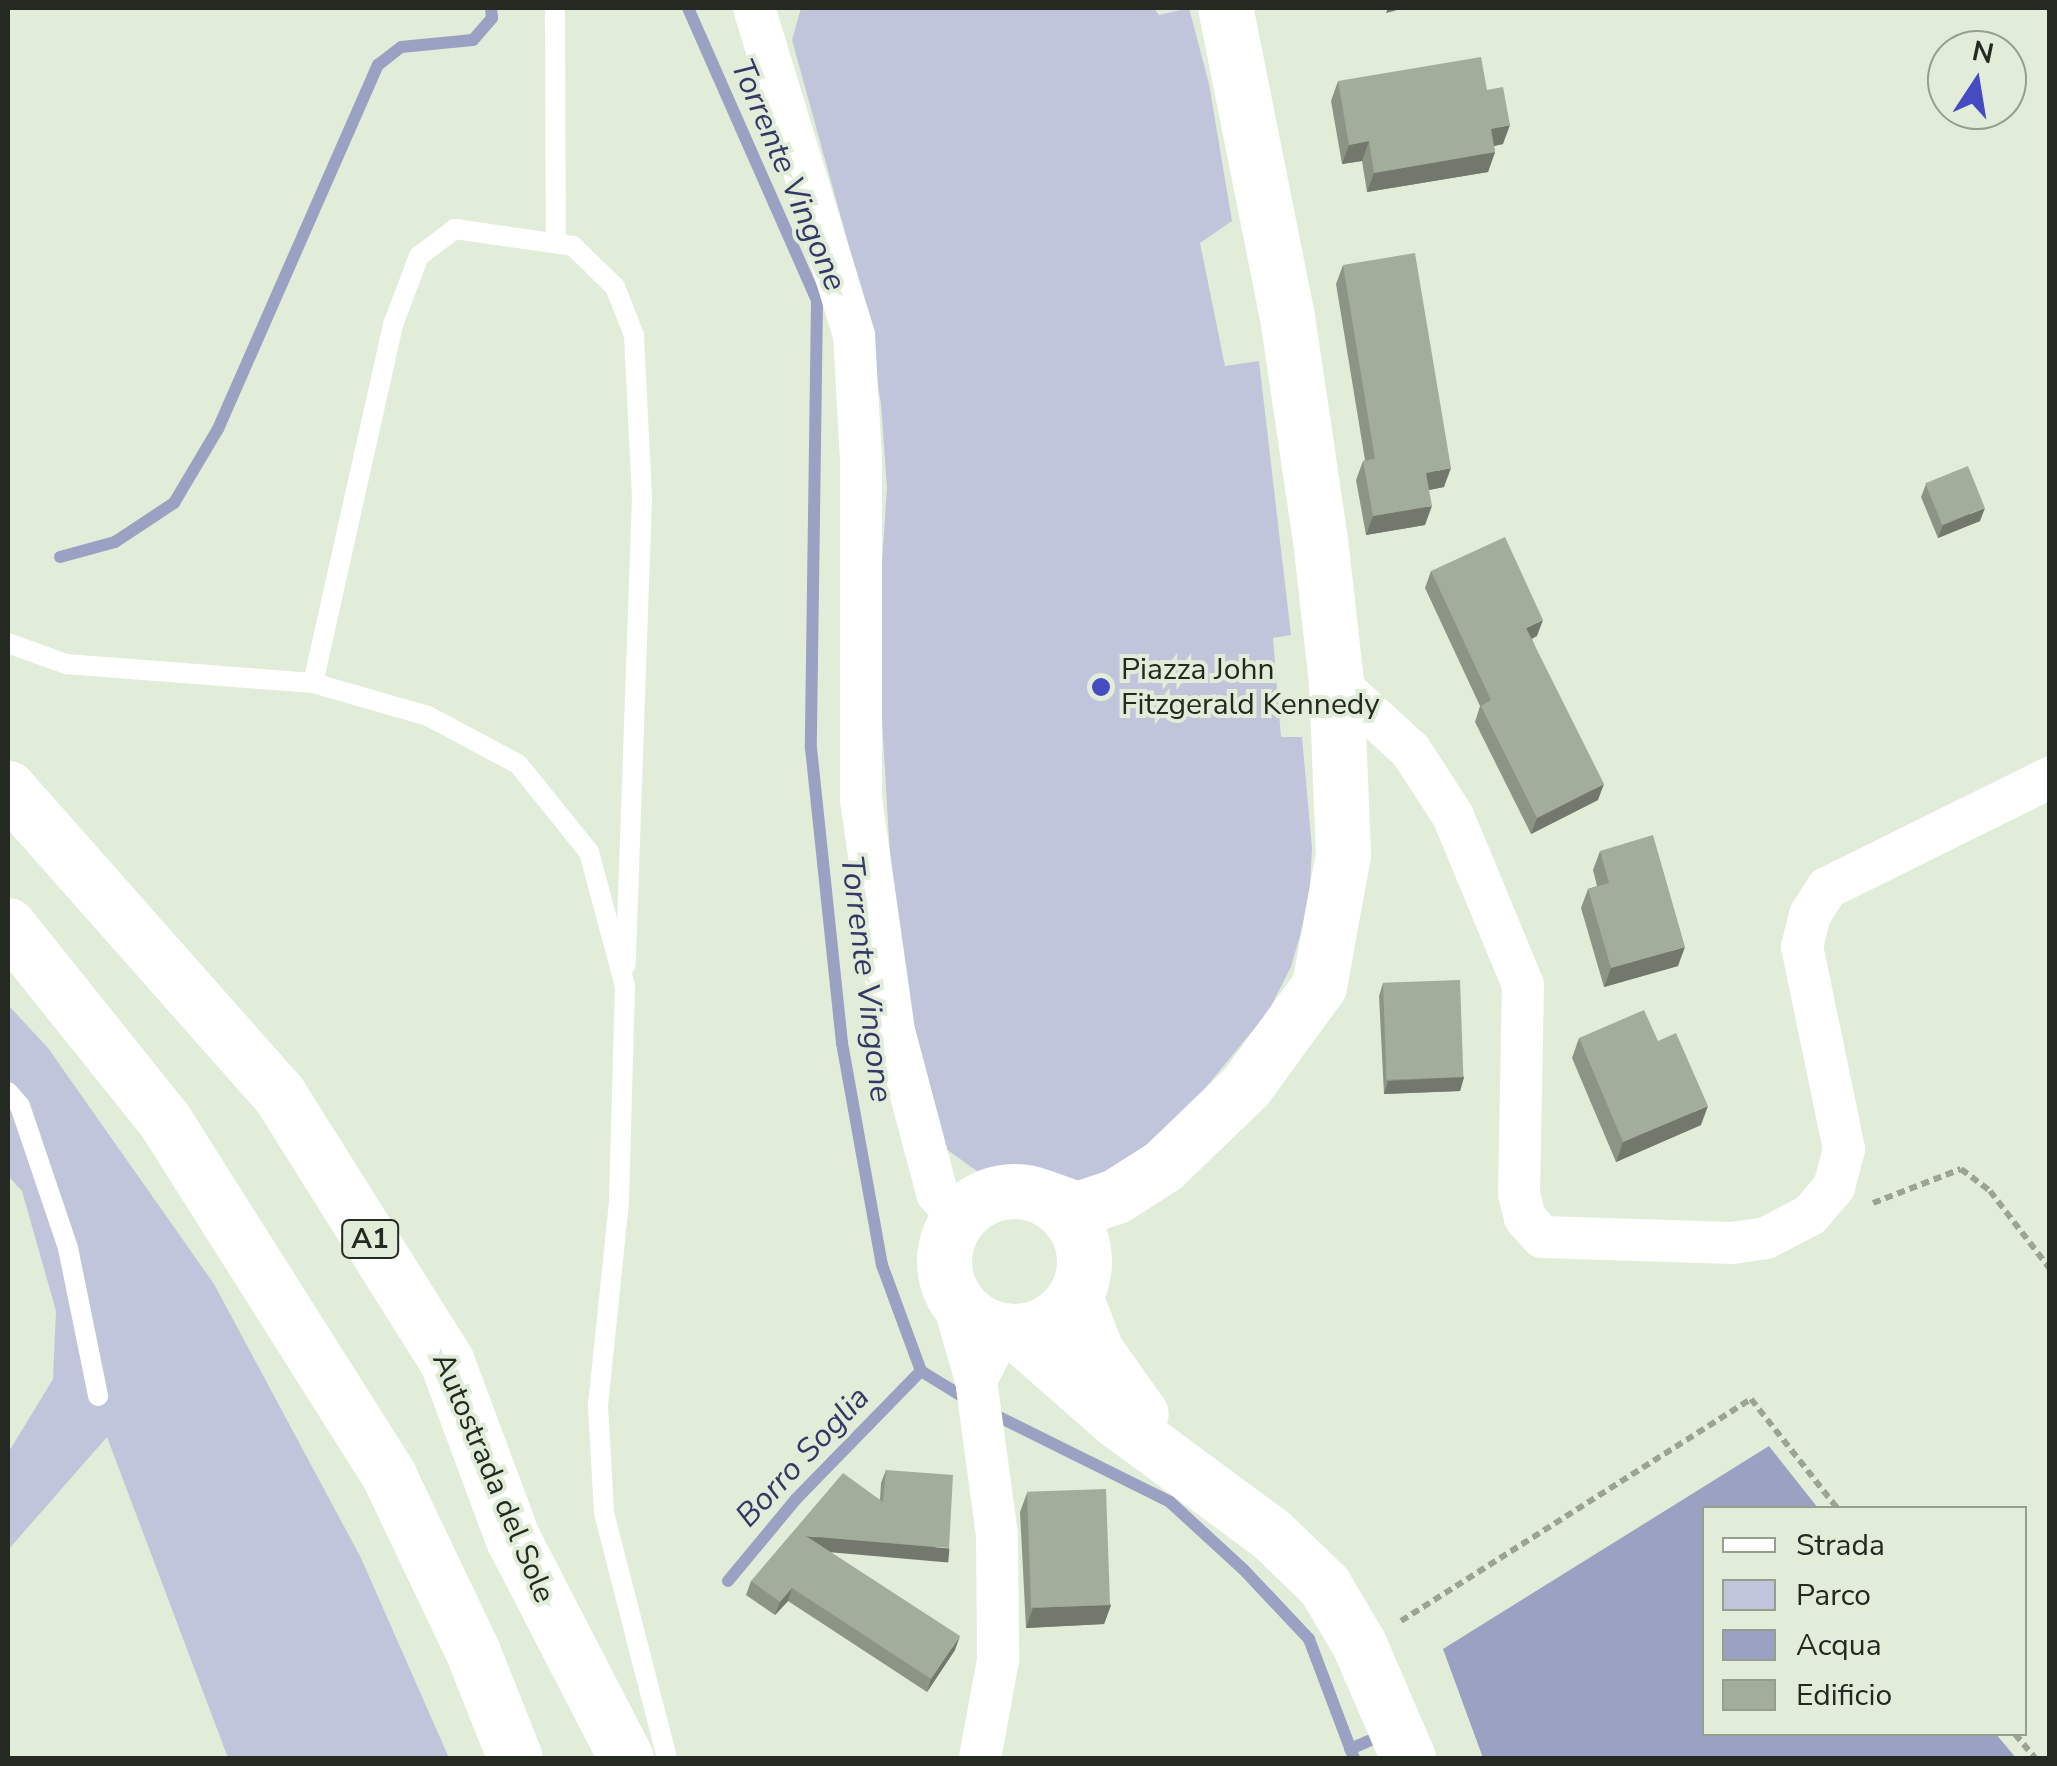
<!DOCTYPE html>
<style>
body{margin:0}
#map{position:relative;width:2057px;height:1766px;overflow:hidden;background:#e2edd9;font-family:"Nunito Sans",sans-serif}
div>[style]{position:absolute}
.green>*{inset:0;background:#c1c5db}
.water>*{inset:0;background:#9aa1c2}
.stream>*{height:12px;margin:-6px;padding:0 6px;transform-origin:6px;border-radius:6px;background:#9aa1c2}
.path>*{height:6px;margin-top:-3px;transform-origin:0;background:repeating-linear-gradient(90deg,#9aa394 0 8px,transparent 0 13px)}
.lane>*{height:20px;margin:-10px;padding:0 10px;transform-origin:10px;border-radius:10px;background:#fff}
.street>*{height:42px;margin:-21px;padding:0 21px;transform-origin:21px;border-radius:21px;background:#fff}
.secondary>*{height:55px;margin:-27.5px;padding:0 27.5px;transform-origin:27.5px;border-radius:27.5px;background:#fff}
.secondary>.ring{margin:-27.5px;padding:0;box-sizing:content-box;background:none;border:55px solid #fff;border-radius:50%}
.highway>*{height:55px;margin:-27.5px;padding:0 27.5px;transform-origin:27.5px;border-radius:27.5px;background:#fff}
.wall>*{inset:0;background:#8c9585}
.shaded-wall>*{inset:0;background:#72796c;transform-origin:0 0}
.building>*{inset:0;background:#a3ad9b;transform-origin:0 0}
.dots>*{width:28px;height:28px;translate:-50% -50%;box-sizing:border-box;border:5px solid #e2edd9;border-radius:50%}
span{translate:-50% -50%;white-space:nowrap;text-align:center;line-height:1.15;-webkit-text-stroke:8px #e2edd9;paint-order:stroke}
.shield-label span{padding:2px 8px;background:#e2edd9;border:2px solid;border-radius:8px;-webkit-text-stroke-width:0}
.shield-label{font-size:28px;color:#242921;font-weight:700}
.poi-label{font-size:30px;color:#242921}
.left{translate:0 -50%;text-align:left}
.street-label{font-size:30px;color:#242921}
.water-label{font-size:32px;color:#323966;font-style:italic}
.frame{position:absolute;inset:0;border:10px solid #242921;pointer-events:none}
.legend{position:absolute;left:1702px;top:1506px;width:325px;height:230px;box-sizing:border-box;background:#e2edd9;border:2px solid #969f8f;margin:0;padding:12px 18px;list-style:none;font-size:30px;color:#242921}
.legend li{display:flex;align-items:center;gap:20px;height:50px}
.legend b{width:50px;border:2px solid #969f8f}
.north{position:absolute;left:1927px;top:30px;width:100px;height:100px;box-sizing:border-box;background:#e2edd9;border:2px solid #969f8f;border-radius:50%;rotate:12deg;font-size:28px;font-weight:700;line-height:40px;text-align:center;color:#242921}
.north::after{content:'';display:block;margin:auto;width:35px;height:45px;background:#474bc1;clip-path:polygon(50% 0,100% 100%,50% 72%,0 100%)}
</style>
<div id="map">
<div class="green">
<div style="clip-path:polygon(801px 8px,1154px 8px,1159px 15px,1189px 8px,1209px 84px,1232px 221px,1200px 243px,1225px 366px,1259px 361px,1291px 635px,1273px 638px,1281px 737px,1302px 737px,1312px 848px,1309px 904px,1291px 967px,1268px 1012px,1161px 1142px,1075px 1188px,1023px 1169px,981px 1174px,939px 1144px,918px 1059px,890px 855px,877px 636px,887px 488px,881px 404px,861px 290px,792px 40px)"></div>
<div style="clip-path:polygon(8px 1005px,48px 1048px,214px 1284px,361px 1558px,449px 1758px,228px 1758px,107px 1437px,8px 1550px,8px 1453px,53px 1379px,56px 1311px,22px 1191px,8px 1176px)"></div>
</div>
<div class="water">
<div style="clip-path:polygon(1769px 1446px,1818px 1508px,1704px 1508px,1704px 1734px,1996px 1734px,2016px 1758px,1483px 1758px,1443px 1649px)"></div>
</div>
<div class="stream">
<div style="left:688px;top:8px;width:320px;rotate:66.2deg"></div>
<div style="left:817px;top:301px;width:447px;rotate:90.8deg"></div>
<div style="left:811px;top:748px;width:297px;rotate:84deg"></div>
<div style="left:842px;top:1043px;width:226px;rotate:79.8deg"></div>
<div style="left:882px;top:1265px;width:113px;rotate:69.8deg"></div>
<div style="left:921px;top:1371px;width:57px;rotate:31.5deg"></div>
<div style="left:60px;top:557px;width:57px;rotate:-15.3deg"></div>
<div style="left:115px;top:542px;width:71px;rotate:-33.5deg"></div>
<div style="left:174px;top:503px;width:86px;rotate:-59.3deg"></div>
<div style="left:218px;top:429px;width:398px;rotate:-66.3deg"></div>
<div style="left:378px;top:65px;width:29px;rotate:-38deg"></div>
<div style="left:401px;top:47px;width:72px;rotate:-5.6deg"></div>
<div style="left:473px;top:40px;width:29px;rotate:-49deg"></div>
<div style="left:492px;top:18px;width:10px;rotate:-96deg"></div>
<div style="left:991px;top:1413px;width:200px;rotate:26.4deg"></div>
<div style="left:1170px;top:1502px;width:100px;rotate:42.6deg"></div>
<div style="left:1244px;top:1570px;width:95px;rotate:46.7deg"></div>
<div style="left:1309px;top:1639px;width:127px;rotate:69.3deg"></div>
<div style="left:728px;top:1581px;width:107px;rotate:-50.3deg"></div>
<div style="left:796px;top:1499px;width:179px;rotate:-45.7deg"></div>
<div style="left:1350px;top:1749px;width:28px;rotate:-23deg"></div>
</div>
<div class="path">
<div style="left:1873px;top:1203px;width:94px;rotate:-21.1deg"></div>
<div style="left:1961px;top:1169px;width:36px;rotate:37deg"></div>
<div style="left:1990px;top:1191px;width:98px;rotate:52.4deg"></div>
<div style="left:1401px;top:1621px;width:414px;rotate:-32.4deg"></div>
<div style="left:1751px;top:1399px;width:139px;rotate:51.7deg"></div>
<div style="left:2015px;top:1734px;width:31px;rotate:50deg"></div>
</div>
<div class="lane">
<div style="left:555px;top:8px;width:234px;rotate:89.8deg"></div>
<div style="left:8px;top:643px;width:62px;rotate:19.9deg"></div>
<div style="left:66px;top:664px;width:248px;rotate:4.4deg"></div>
<div style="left:313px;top:683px;width:120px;rotate:16deg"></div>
<div style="left:428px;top:716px;width:102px;rotate:28.1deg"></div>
<div style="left:518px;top:764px;width:113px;rotate:51.1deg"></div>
<div style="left:589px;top:852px;width:139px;rotate:75deg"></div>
<div style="left:625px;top:986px;width:216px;rotate:91.6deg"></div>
<div style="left:619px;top:1202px;width:205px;rotate:95.9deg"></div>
<div style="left:598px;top:1406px;width:107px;rotate:86.8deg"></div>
<div style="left:604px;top:1513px;width:253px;rotate:75.6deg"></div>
<div style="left:313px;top:683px;width:370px;rotate:-77.4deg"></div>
<div style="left:394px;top:322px;width:71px;rotate:-69.3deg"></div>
<div style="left:419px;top:256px;width:45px;rotate:-36.9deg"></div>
<div style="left:455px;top:229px;width:119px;rotate:8.2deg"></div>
<div style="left:573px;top:246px;width:59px;rotate:44.3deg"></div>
<div style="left:615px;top:287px;width:52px;rotate:68.4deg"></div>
<div style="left:634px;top:335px;width:162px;rotate:87.2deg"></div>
<div style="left:642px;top:497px;width:468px;rotate:92deg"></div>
<div style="left:8px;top:1092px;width:18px;rotate:49deg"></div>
<div style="left:20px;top:1106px;width:150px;rotate:71.3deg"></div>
<div style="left:68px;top:1248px;width:151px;rotate:78.5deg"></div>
</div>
<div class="street">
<div style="left:754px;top:8px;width:342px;rotate:73deg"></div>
<div style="left:854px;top:335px;width:125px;rotate:86.8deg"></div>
<div style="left:861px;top:460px;width:339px;rotate:90deg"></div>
<div style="left:861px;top:799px;width:234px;rotate:81.9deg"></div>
<div style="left:894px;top:1031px;width:168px;rotate:75.1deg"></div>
<div style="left:937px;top:1193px;width:32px;rotate:49deg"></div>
<div style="left:1336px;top:682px;width:102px;rotate:42.6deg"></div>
<div style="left:1411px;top:751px;width:77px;rotate:57.1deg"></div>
<div style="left:1453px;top:816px;width:183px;rotate:67.5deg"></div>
<div style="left:1523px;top:985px;width:209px;rotate:91.1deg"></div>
<div style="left:1519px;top:1194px;width:25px;rotate:76deg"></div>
<div style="left:1525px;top:1218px;width:25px;rotate:48deg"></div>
<div style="left:1542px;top:1237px;width:190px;rotate:1.8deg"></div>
<div style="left:1732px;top:1243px;width:34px;rotate:-8deg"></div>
<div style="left:1766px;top:1238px;width:50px;rotate:-27.6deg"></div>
<div style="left:1810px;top:1215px;width:37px;rotate:-49deg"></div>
<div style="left:1834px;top:1187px;width:39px;rotate:-75deg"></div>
<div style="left:1844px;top:1149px;width:206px;rotate:-101.7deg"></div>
<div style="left:1802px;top:947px;width:33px;rotate:-76deg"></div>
<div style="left:1810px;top:915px;width:32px;rotate:-58deg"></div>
<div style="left:1827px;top:888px;width:249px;rotate:-26.3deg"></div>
<div style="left:951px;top:1294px;width:90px;rotate:73.8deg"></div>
<div style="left:976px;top:1380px;width:56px;rotate:-62.5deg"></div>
<div style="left:976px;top:1380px;width:156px;rotate:82.3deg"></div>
<div style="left:997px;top:1535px;width:125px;rotate:89.5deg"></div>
<div style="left:998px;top:1660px;width:100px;rotate:100.4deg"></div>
</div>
<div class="secondary">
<div class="ring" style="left:944px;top:1191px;width:85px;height:85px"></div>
<div style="left:1044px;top:1197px;width:35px;rotate:20deg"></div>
<div style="left:1077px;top:1209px;width:41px;rotate:-18.4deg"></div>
<div style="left:1116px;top:1196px;width:56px;rotate:-32.6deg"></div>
<div style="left:1163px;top:1166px;width:115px;rotate:-43.9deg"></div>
<div style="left:1246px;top:1086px;width:124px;rotate:-53.9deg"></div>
<div style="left:1319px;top:986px;width:134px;rotate:-79.7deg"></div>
<div style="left:1343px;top:854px;width:172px;rotate:-92.3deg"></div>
<div style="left:1336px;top:682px;width:143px;rotate:-96.4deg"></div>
<div style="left:1320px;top:540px;width:225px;rotate:-98.4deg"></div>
<div style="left:1287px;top:317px;width:315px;rotate:-101.3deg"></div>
<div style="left:1075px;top:1296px;width:59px;rotate:69.1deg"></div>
<div style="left:1096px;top:1351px;width:77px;rotate:54.5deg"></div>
<div style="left:1016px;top:1332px;width:132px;rotate:41.3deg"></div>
<div style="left:1115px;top:1419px;width:194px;rotate:36.4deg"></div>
<div style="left:1271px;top:1534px;width:74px;rotate:43.9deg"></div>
<div style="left:1324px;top:1585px;width:69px;rotate:59.3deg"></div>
<div style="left:1359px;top:1644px;width:124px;rotate:66.7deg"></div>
</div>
<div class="highway">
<div style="left:8px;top:788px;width:409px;rotate:48.5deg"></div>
<div style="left:279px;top:1094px;width:316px;rotate:57.9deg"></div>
<div style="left:447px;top:1362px;width:189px;rotate:69.6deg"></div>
<div style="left:513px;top:1539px;width:246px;rotate:62.7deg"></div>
<div style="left:8px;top:925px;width:251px;rotate:51.3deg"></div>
<div style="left:165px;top:1121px;width:420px;rotate:57.7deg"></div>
<div style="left:389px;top:1476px;width:193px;rotate:64.5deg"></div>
<div style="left:472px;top:1650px;width:116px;rotate:68.3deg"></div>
</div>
<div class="wall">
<div style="clip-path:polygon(1338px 81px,1487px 90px,1503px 144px,1494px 146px,1495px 152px,1488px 172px,1367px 192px,1362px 161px,1342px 164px,1331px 101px)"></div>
<div style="clip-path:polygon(1343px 265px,1444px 487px,1429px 490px,1425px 525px,1366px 535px,1356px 480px,1363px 461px,1365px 460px,1336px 284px)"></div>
<div style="clip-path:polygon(1926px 484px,1980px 521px,1938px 538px,1921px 497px)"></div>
<div style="clip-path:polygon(1431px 571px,1537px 636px,1532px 639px,1598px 800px,1531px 834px,1475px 722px,1480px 706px,1425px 588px)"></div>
<div style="clip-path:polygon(1600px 851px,1678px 966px,1604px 987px,1581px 908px,1588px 889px,1597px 886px,1593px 870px)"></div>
<div style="clip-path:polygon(1383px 983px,1464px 1077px,1460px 1091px,1384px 1094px,1379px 996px)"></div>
<div style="clip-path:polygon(1579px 1038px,1658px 1041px,1701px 1125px,1616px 1162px,1572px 1058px)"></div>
<div style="clip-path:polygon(886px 1470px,944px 1561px,829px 1551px,955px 1650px,927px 1692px,788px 1601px,775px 1615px,746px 1595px,751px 1581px,880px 1499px,881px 1483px)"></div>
<div style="clip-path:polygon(1027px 1493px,1111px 1605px,1104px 1624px,1026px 1628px,1020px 1512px)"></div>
</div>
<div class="shaded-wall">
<div style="clip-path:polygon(1388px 8px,1405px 8px,1386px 13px)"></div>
<div style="clip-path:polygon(1510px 125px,1503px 144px,1484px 148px,1491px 129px)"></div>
<div style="clip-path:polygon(1369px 141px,1362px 161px,1342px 164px,1349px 145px)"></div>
<div style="clip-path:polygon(1495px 152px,1488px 172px,1367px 192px,1374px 173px)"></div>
<div style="clip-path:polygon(1451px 468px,1444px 487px,1419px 492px,1426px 473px)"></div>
<div style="clip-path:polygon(1432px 506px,1425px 525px,1366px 535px,1373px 516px)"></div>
<div style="clip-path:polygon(1985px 508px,1980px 521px,1938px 538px,1943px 525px)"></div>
<div style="clip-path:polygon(1543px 620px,1537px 636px,1520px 644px,1526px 628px)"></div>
<div style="clip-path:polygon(1604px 784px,1598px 800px,1531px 834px,1537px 818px)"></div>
<div style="clip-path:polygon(1685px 947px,1678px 966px,1604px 987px,1611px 968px)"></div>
<div style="clip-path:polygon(1464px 1077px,1460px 1091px,1384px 1094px,1388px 1081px)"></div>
<div style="clip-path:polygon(1708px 1106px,1701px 1125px,1616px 1162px,1623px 1142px)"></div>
<div style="left:806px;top:1536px;width:144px;height:14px;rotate:5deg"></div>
<div style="clip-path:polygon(792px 1588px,788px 1601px,775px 1615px,780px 1602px)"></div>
<div style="clip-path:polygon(1111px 1605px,1104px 1624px,1026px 1628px,1033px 1608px)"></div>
<div style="clip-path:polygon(960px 1636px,955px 1650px,927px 1692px,931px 1679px)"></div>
</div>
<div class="building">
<div style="clip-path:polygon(1481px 57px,1487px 90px,1503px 87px,1510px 125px,1491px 129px,1495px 152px,1374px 173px,1369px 141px,1349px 145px,1338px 81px)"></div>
<div style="clip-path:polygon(1415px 253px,1451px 468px,1426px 473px,1432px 506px,1373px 516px,1363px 461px,1375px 459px,1343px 265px)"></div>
<div style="left:1968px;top:466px;width:45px;height:46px;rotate:68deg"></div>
<div style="clip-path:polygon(1505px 537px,1543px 620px,1526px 628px,1604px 784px,1537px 818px,1481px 706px,1491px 700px,1431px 571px)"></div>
<div style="clip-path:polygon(1653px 835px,1685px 947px,1611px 968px,1588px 889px,1609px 883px,1600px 851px)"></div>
<div style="left:1460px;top:980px;width:97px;height:77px;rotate:88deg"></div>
<div style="clip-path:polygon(1644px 1010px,1658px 1041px,1676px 1033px,1708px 1106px,1623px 1142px,1579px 1038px)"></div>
<div style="clip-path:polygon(886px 1470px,953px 1475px,949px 1548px,806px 1536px,960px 1636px,931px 1679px,792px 1588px,780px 1602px,751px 1581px,843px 1473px,883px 1502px)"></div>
<div style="left:1106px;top:1489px;width:116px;height:79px;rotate:88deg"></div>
</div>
<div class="dots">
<div style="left:1101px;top:687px;background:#474bc1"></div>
</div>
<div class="shield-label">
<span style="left:370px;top:1239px">A1</span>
</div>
<div class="poi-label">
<span class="left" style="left:1121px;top:687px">Piazza John<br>Fitzgerald Kennedy</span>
</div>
<div class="street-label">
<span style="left:493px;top:1478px;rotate:67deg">Autostrada del Sole</span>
</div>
<div class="water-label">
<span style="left:788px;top:175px;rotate:67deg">Torrente Vingone</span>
<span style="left:866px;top:979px;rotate:83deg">Torrente Vingone</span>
<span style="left:803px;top:1457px;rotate:-47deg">Borro Soglia</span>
</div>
<div class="frame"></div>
<ul class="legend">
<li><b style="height:12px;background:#fff"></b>Strada</li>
<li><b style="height:28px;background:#c1c5db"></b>Parco</li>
<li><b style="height:28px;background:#9aa1c2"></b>Acqua</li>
<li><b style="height:28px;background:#a3ad9b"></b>Edificio</li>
</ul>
<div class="north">N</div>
</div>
